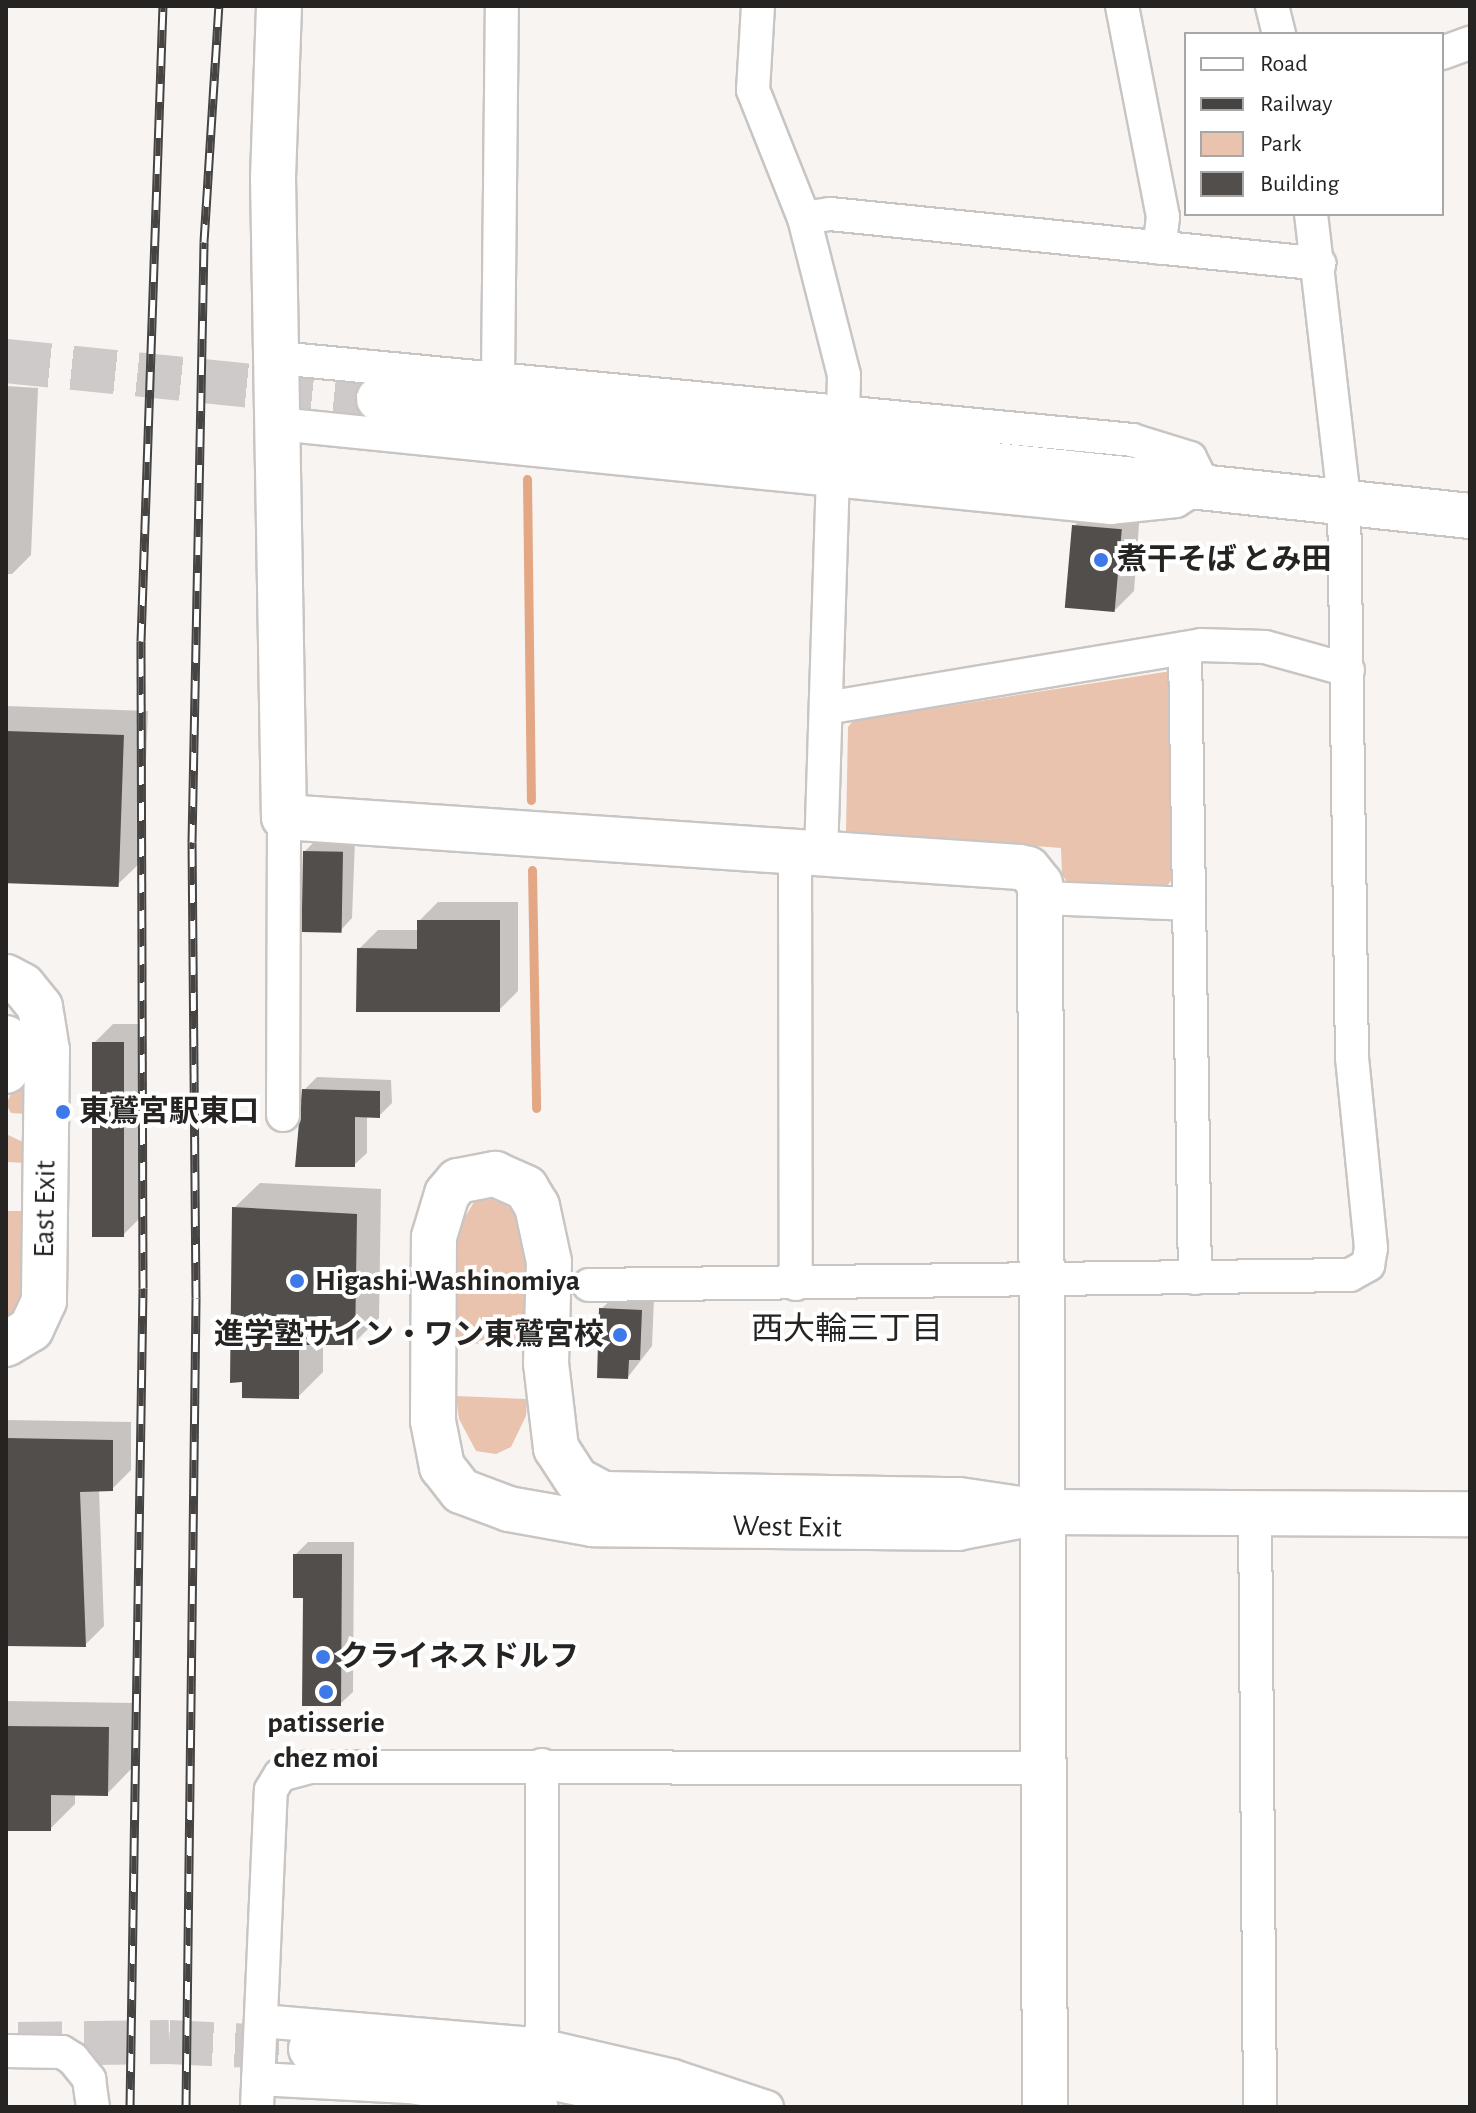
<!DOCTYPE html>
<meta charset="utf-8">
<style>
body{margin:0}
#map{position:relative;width:1476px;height:2113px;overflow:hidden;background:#f8f4f2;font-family:"Alegreya Sans","Noto Sans JP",sans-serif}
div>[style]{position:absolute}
.green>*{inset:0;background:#e9c3ad}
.shadow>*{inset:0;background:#0003}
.stream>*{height:9px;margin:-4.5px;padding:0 4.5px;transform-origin:4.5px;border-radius:4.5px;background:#e4a784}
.building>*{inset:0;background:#514e4c;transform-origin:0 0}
.secondary-tunnel>*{height:44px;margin-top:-22px;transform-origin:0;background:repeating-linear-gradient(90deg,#cecac9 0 44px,transparent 0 66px)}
.roads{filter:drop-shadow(2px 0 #c8c5c3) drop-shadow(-2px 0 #c8c5c3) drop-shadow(0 2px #c8c5c3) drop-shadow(0 -2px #c8c5c3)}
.street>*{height:32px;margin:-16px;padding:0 16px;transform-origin:16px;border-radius:16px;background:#fff}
.secondary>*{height:44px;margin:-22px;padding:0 22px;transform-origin:22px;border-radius:22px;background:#fff}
.rail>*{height:9px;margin-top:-4.5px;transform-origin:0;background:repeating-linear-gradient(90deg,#fff 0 18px,#454443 0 36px);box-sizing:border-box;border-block:2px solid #454443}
.dots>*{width:22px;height:22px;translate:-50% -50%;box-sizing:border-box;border:4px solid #fff;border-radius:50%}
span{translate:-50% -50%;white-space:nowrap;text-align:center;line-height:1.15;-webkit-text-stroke:8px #fff;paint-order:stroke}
.poi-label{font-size:30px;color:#252423;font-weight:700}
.left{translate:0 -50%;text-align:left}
.right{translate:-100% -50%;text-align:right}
.street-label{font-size:30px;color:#252423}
.neighbourhood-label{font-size:32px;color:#252423}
.frame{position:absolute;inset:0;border:8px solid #252423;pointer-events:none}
.legend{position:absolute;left:1184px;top:32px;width:260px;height:184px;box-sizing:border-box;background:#fff;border:2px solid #a8a7a7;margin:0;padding:10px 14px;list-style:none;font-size:24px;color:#252423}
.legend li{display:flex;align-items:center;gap:16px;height:40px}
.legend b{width:40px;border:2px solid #a8a7a7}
</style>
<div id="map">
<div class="green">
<div style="clip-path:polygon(1171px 671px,1175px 876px,1162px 892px,1072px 888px,1062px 875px,1061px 848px,846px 831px,848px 727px,853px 721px)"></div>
<div style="clip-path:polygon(28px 1060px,27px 1114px,11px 1113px,6px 1104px)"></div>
<div style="clip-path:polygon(6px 1134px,27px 1144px,27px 1163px,6px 1162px)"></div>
<div style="clip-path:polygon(492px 1199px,511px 1208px,526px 1237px,528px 1326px,514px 1345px,462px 1343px,455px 1337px,457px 1231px,474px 1202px)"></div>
<div style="clip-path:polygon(6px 1211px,28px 1211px,23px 1307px,6px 1320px)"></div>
<div style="clip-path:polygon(456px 1396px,527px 1399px,526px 1416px,511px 1447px,496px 1454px,476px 1451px,459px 1419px)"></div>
</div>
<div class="shadow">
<div style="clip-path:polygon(6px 386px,38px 388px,31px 555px,12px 574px,6px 574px)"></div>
<div style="clip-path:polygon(1093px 507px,1140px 511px,1134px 591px,1115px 610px,1074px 526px)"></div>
<div style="clip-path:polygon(6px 706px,148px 711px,142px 861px,116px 886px,6px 881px)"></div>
<div style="clip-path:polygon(317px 839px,355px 840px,352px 918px,340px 931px,305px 851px)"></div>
<div style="clip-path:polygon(438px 902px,518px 902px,518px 991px,499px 1010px,359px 949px,378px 930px,419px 930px,419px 921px)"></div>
<div style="clip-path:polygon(113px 1024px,142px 1024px,142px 1216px,123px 1235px,94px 1043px)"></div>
<div style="clip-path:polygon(317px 1077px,391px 1080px,392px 1103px,379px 1116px,367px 1115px,367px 1153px,354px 1165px,304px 1090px)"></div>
<div style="clip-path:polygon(260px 1183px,381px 1189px,379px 1318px,354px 1343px,323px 1343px,323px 1372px,298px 1397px,234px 1208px)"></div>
<div style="clip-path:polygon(614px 1297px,654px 1298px,652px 1346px,628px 1377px,601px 1309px)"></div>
<div style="clip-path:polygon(6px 1420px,131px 1422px,131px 1470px,112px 1489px,99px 1490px,104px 1626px,85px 1645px,6px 1644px)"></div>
<div style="clip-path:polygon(308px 1542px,354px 1542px,353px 1692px,340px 1704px,295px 1555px)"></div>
<div style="clip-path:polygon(6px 1701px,133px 1703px,132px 1768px,107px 1794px,75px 1793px,75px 1804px,50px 1829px,6px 1829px)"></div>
</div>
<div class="stream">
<div style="left:527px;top:479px;width:321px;rotate:89.3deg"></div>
<div style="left:532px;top:870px;width:238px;rotate:89deg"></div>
</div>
<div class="building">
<div style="left:1072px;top:525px;width:50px;height:83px;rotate:5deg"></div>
<div style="left:6px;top:731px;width:118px;height:152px;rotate:2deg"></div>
<div style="left:303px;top:851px;width:40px;height:81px;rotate:1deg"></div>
<div style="clip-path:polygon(417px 920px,500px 920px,500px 1012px,356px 1012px,357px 948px,417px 949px)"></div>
<div style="left:92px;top:1042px;width:32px;height:195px"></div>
<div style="clip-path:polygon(302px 1089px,380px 1091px,380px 1118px,355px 1117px,355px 1167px,295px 1167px)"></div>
<div style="clip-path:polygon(232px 1207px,357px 1214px,355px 1345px,299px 1345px,299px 1399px,242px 1398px,242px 1382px,230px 1383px)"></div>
<div style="clip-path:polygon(599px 1308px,642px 1310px,640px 1360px,629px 1360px,628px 1379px,597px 1378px)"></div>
<div style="clip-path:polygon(6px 1438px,113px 1440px,113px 1491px,80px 1492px,86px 1647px,6px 1646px)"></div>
<div style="clip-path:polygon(293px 1554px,342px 1554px,341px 1706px,302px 1706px,303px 1598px,293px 1598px)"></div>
<div style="clip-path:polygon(6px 1726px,109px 1727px,108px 1796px,51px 1795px,51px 1831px,6px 1831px)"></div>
</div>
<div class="secondary-tunnel">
<div style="left:6px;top:361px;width:375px;rotate:5.8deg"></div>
<div style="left:18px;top:2044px;width:151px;rotate:-0.8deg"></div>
<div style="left:169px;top:2042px;width:142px;rotate:2.8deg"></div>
</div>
<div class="roads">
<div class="street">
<div style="left:758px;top:6px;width:84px;rotate:93.4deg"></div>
<div style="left:753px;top:90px;width:138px;rotate:68.3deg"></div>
<div style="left:804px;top:218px;width:162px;rotate:75.7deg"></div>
<div style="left:844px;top:375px;width:40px;rotate:91.4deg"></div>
<div style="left:1122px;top:6px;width:215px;rotate:79deg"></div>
<div style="left:1163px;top:217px;width:31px;rotate:97deg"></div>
<div style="left:1272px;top:6px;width:29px;rotate:76deg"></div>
<div style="left:1442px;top:53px;width:30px;rotate:-20deg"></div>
<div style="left:804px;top:218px;width:26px;rotate:-9deg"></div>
<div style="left:830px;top:214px;width:492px;rotate:5.8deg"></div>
<div style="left:278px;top:358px;width:858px;rotate:5.48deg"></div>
<div style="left:1132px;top:440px;width:61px;rotate:17.2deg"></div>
<div style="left:1190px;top:458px;width:29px;rotate:63deg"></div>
<div style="left:1203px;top:484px;width:32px;rotate:148deg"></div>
<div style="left:1176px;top:501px;width:65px;rotate:173.9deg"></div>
<div style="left:1111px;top:508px;width:837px;rotate:-174.24deg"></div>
<div style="left:498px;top:378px;width:372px;rotate:-89.4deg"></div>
<div style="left:1185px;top:648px;width:630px;rotate:89.09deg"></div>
<div style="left:826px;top:708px;width:380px;rotate:-9.5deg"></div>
<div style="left:1201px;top:645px;width:64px;rotate:1.8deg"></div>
<div style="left:1265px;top:647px;width:86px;rotate:15.5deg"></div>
<div style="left:795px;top:853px;width:431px;rotate:89.9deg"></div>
<div style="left:821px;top:855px;width:376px;rotate:-88.2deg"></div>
<div style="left:1041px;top:898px;width:148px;rotate:2.3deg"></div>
<div style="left:283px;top:1115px;width:298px;rotate:-89.8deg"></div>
<div style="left:589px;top:1285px;width:761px;rotate:-0.75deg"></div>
<div style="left:1350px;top:1275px;width:21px;rotate:-29deg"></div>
<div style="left:1368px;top:1265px;width:17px;rotate:-80deg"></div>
<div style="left:1371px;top:1248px;width:191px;rotate:-95.7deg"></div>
<div style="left:1352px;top:1058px;width:559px;rotate:-90.82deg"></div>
<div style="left:1344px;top:499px;width:287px;rotate:-96.6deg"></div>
<div style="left:1255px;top:1511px;width:596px;rotate:89.52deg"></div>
<div style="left:261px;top:2021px;width:276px;rotate:4.8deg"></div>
<div style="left:536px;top:2044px;width:141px;rotate:13.1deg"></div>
<div style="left:673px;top:2076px;width:99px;rotate:18.3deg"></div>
<div style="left:536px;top:2044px;width:17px;rotate:-69deg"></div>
<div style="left:542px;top:2028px;width:263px;rotate:-90deg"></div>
<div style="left:6px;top:2051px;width:56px;rotate:1deg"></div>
<div style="left:62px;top:2052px;width:13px;rotate:32deg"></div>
<div style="left:73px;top:2059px;width:26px;rotate:51deg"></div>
<div style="left:89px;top:2079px;width:28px;rotate:82deg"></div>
<div style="left:258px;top:2079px;width:151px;rotate:3deg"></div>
<div style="left:409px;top:2087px;width:134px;rotate:8.6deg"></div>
<div style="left:257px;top:2107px;width:317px;rotate:-87.5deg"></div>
<div style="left:271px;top:1790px;width:17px;rotate:-59deg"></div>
<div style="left:280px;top:1775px;width:31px;rotate:-15deg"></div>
<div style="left:310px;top:1767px;width:732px;rotate:0.08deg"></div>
</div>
<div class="secondary">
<div style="left:279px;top:6px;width:171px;rotate:92deg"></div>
<div style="left:273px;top:177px;width:640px;rotate:89.02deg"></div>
<div style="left:284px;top:817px;width:737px;rotate:3.89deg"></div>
<div style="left:1019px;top:867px;width:9px;rotate:13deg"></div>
<div style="left:1028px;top:869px;width:19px;rotate:51deg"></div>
<div style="left:1040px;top:884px;width:1223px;rotate:89.77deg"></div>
<div style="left:379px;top:399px;width:1097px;rotate:6.12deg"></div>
<div style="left:6px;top:977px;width:19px;rotate:28deg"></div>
<div style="left:23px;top:986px;width:27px;rotate:51deg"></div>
<div style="left:40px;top:1007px;width:44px;rotate:80.8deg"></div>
<div style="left:47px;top:1050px;width:251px;rotate:90.7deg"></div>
<div style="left:44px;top:1301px;width:31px;rotate:115deg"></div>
<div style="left:31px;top:1329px;width:29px;rotate:149deg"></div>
<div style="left:6px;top:1038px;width:33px;rotate:90deg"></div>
<div style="left:1040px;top:1512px;width:84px;rotate:169deg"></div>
<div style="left:958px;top:1528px;width:365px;rotate:-179.4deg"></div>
<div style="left:593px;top:1524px;width:85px;rotate:-169.9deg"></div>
<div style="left:509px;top:1509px;width:51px;rotate:-159.4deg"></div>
<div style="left:461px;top:1491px;width:31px;rotate:-128deg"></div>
<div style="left:442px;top:1467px;width:47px;rotate:-101.1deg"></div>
<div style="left:433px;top:1421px;width:184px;rotate:-89.7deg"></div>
<div style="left:434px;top:1237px;width:45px;rotate:-73.2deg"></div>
<div style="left:447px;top:1194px;width:17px;rotate:-50deg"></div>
<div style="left:458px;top:1181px;width:38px;rotate:-11deg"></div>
<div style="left:495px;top:1174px;width:34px;rotate:24deg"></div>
<div style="left:526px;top:1188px;width:21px;rotate:59deg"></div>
<div style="left:537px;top:1206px;width:57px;rotate:77.9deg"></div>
<div style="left:549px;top:1262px;width:101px;rotate:91.7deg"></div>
<div style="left:546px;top:1363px;width:86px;rotate:83.3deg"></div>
<div style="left:556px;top:1448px;width:38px;rotate:57deg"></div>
<div style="left:577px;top:1480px;width:30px;rotate:28deg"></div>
<div style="left:603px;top:1494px;width:356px;rotate:1deg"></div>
<div style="left:959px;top:1500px;width:82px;rotate:8.4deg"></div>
<div style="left:1040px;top:1512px;width:430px;rotate:0.3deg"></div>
<div style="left:311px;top:2049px;width:183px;rotate:5deg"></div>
<div style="left:493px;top:2065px;width:202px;rotate:12deg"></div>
</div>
</div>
<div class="rail">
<div style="left:130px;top:2107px;width:819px;rotate:-89.09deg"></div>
<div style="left:143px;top:1288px;width:647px;rotate:-90.18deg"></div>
<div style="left:141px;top:641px;width:635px;rotate:-88.02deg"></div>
<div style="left:186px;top:2107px;width:809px;rotate:-89.29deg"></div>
<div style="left:196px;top:1298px;width:456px;rotate:-90.5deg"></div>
<div style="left:192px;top:842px;width:600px;rotate:-88.85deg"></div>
<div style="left:204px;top:242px;width:236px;rotate:-86.4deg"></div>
</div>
<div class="dots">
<div style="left:1101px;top:560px;background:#3e79e9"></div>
<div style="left:63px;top:1112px;background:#3e79e9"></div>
<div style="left:297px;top:1281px;background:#3e79e9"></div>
<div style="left:620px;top:1335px;background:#3e79e9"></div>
<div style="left:323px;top:1657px;background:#3e79e9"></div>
<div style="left:326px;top:1692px;background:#3e79e9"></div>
</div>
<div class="poi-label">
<span class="left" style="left:1117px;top:560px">煮干そば とみ田</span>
<span class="left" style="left:79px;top:1112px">東鷲宮駅東口</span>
<span class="left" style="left:315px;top:1281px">Higashi-Washinomiya</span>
<span class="right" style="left:604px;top:1335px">進学塾サイン・ワン東鷲宮校</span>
<span class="left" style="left:339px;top:1657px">クライネスドルフ</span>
<span style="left:326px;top:1740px">patisserie<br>chez moi</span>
</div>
<div class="street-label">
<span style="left:45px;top:1209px;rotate:-89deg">East Exit</span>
<span style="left:787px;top:1527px;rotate:1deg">West Exit</span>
</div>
<div class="neighbourhood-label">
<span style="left:847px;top:1329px">西大輪三丁目</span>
</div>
<div class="frame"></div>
<ul class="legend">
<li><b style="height:10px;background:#fff"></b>Road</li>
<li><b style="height:10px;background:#454443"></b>Railway</li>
<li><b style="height:22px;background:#e9c3ad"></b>Park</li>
<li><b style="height:22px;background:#514e4c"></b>Building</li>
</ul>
</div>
